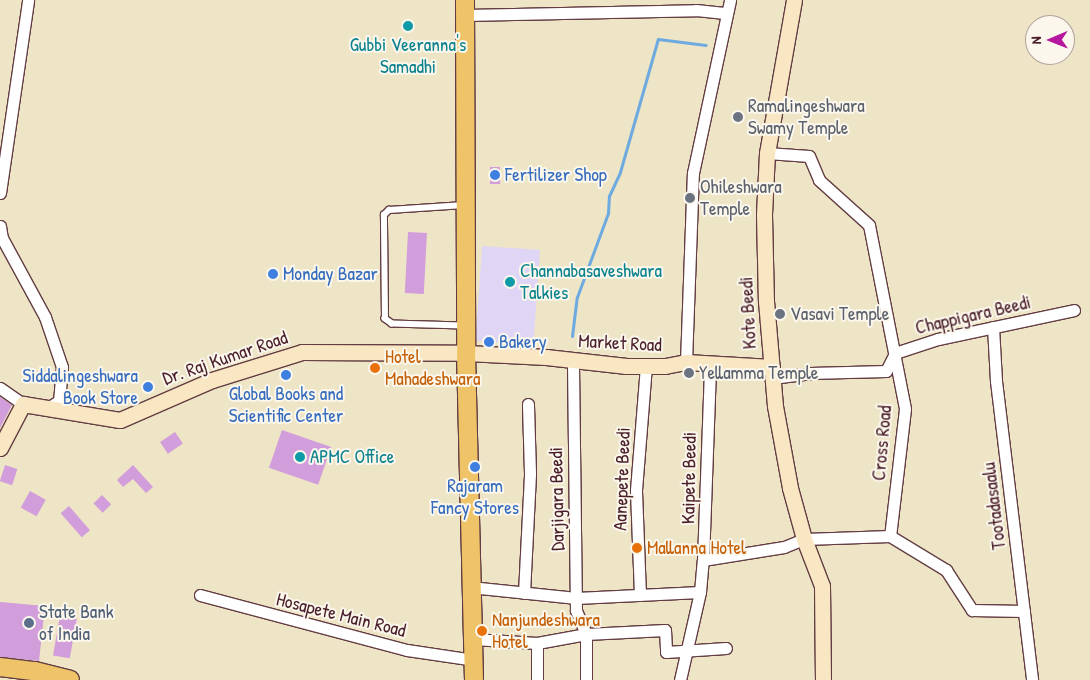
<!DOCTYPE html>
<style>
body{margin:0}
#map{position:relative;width:1090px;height:680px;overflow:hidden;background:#eee4c6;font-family:"Patrick Hand",sans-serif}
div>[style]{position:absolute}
.built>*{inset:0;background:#dfd5f5;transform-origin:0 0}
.stream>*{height:3px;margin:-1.5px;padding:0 1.5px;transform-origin:1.5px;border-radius:1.5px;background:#6daadf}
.building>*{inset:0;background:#d19dda;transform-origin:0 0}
.roads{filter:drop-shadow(1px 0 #633d42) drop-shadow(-1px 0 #633d42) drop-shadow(0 1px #633d42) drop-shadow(0 -1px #633d42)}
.lane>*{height:5.5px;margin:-2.75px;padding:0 2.75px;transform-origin:2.75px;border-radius:2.75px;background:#fff}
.street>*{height:11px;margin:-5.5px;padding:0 5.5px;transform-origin:5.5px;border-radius:5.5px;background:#fff}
.secondary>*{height:15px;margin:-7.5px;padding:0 7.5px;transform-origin:7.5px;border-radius:7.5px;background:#f9e7c3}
.primary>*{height:18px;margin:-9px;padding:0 9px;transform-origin:9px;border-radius:9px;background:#efc469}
.dots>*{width:14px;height:14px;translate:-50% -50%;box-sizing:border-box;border:2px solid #fbf7ec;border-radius:50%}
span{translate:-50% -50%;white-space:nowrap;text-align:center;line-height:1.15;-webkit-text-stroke:4px #fbf7ec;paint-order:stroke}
.culture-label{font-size:19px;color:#0d838f}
.left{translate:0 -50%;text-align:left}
.worship-label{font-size:19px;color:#5b616d}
.shop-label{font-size:19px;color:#366cbe}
.right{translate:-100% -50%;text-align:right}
.street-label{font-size:19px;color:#4a1f2b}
.food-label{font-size:19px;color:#c56008}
.service-label{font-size:19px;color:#4e5e75}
.north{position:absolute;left:1025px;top:15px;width:50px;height:50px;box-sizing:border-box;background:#fbf7ec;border:1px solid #b4a19f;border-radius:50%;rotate:269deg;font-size:14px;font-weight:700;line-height:20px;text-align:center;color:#4a1f2b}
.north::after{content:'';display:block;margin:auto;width:18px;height:22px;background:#b5179e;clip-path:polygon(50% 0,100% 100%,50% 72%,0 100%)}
</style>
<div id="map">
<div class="built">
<div style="left:540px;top:250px;width:95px;height:58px;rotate:94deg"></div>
</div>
<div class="stream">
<div style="left:572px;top:336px;width:39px;rotate:-83deg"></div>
<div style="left:577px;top:297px;width:90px;rotate:-69.7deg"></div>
<div style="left:608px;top:213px;width:17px;rotate:-87deg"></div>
<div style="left:609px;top:196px;width:26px;rotate:-65deg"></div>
<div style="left:620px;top:172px;width:138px;rotate:-74.1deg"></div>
<div style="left:658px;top:39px;width:48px;rotate:7.1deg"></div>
</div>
<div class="building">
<div style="left:490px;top:167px;width:10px;height:17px"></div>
<div style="left:408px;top:232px;width:19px;height:61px;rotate:3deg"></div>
<div style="clip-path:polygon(0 397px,12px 405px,0 428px)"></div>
<div style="left:282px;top:430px;width:52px;height:40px;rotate:19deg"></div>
<div style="left:175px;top:432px;width:14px;height:18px;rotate:56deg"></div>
<div style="left:5px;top:465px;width:13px;height:17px;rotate:18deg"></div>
<div style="clip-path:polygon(133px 465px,153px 487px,146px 493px,133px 479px,123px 487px,117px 480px)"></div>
<div style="left:30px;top:491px;width:18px;height:19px;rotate:29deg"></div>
<div style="left:102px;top:495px;width:13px;height:12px;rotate:45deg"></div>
<div style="left:69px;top:506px;width:32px;height:11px;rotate:49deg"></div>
<div style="clip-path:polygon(0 602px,45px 606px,39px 661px,0 657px)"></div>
<div style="left:60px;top:616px;width:17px;height:40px;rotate:10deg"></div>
</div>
<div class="roads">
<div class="lane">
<div style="left:463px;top:326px;width:71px;rotate:-178.4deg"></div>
<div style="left:392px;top:324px;width:9px;rotate:-144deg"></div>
<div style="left:385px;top:319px;width:104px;rotate:-90.6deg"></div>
<div style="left:384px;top:215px;width:7px;rotate:-45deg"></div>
<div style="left:389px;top:210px;width:75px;rotate:-3.8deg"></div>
</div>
<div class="street">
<div style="left:465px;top:15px;width:231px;rotate:-1.2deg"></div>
<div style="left:696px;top:10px;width:31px;rotate:6deg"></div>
<div style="left:767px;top:153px;width:42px;rotate:4.1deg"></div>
<div style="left:809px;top:156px;width:26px;rotate:67deg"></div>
<div style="left:819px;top:180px;width:67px;rotate:42deg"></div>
<div style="left:869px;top:225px;width:187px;rotate:78.9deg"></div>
<div style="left:905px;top:409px;width:128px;rotate:96.7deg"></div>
<div style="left:0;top:193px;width:195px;rotate:-81.7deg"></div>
<div style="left:0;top:226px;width:12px;rotate:81deg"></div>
<div style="left:2px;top:238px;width:90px;rotate:61.4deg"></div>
<div style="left:45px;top:317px;width:53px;rotate:71.2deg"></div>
<div style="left:62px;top:367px;width:34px;rotate:95deg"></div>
<div style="left:59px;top:401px;width:12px;rotate:149deg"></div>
<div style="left:993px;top:327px;width:54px;rotate:86.8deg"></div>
<div style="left:996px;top:381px;width:301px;rotate:83.1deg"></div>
<div style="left:686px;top:362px;width:189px;rotate:-87.9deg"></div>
<div style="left:693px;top:173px;width:177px;rotate:-77.9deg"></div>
<div style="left:772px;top:378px;width:38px;rotate:-7deg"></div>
<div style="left:810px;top:373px;width:76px;rotate:-1.5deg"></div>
<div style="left:886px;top:371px;width:20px;rotate:-63deg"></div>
<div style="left:895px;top:353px;width:45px;rotate:-18deg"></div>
<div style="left:938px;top:339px;width:139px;rotate:-12deg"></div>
<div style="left:0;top:388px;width:28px;rotate:35deg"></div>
<div style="left:703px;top:560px;width:82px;rotate:-9.1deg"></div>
<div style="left:784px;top:547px;width:22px;rotate:-22deg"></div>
<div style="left:804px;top:539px;width:86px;rotate:-2deg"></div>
<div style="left:890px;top:536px;width:66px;rotate:31.3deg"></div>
<div style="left:946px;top:570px;width:48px;rotate:57deg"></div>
<div style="left:972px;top:610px;width:52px;rotate:1.1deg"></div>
<div style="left:470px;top:587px;width:107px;rotate:5.9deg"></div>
<div style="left:576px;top:598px;width:124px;rotate:-2.8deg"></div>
<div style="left:524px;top:593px;width:120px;rotate:-87.1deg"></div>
<div style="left:530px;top:473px;width:69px;rotate:-91.7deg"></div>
<div style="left:200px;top:595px;width:214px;rotate:14.9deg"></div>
<div style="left:407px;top:650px;width:69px;rotate:8.4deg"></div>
<div style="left:640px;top:595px;width:105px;rotate:-92.2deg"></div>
<div style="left:636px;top:490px;width:125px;rotate:-85.4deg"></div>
<div style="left:473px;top:639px;width:64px;rotate:3.6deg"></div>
<div style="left:537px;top:643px;width:50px;rotate:-10.4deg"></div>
<div style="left:586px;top:634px;width:26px;rotate:-113deg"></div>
<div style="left:576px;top:610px;width:249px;rotate:-90.7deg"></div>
<div style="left:537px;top:680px;width:37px;rotate:-90deg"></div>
<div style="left:586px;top:680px;width:46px;rotate:-90deg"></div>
<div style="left:586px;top:634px;width:79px;rotate:-2.9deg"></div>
<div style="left:665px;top:630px;width:22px;rotate:87deg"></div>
<div style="left:666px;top:652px;width:60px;rotate:-3.8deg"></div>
<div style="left:680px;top:680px;width:90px;rotate:-77.2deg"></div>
<div style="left:700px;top:592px;width:32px;rotate:-85deg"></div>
<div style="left:703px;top:560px;width:195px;rotate:-87.9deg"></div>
</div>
<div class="secondary">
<div style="left:794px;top:0;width:155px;rotate:100deg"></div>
<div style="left:767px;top:153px;width:62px;rotate:92.8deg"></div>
<div style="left:764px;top:215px;width:86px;rotate:88.7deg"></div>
<div style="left:766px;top:301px;width:105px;rotate:85.1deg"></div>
<div style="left:775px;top:406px;width:83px;rotate:79.6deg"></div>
<div style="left:790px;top:488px;width:53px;rotate:74.6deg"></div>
<div style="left:804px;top:539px;width:50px;rotate:69deg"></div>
<div style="left:822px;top:586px;width:94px;rotate:89.4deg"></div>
<div style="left:0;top:448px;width:50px;rotate:-62.4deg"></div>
<div style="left:23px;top:404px;width:98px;rotate:9.4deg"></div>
<div style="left:120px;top:420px;width:100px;rotate:-23.5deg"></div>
<div style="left:212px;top:380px;width:94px;rotate:-17.3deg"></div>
<div style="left:302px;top:352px;width:164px;rotate:0.3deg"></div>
<div style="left:466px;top:353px;width:80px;rotate:2.9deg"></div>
<div style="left:546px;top:357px;width:81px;rotate:6.4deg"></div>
<div style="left:626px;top:366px;width:39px"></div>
<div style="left:665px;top:366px;width:21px;rotate:-11deg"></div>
<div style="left:686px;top:362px;width:86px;rotate:3.3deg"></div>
</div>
<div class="primary">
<div style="left:465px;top:0;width:353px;rotate:89.8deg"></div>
<div style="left:466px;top:353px;width:327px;rotate:88.6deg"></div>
<div style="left:0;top:667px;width:35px;rotate:7deg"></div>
<div style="left:35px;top:671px;width:36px;rotate:14deg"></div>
</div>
</div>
<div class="dots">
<div style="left:408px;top:26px;background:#0f9aa8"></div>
<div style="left:738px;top:117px;background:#6b7280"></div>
<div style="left:495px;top:175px;background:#3f7fe0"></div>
<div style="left:690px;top:198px;background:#6b7280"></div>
<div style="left:273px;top:274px;background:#3f7fe0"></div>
<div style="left:510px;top:282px;background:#0f9aa8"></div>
<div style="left:780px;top:314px;background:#6b7280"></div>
<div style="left:489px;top:342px;background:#3f7fe0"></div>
<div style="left:375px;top:368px;background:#e8710a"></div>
<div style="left:689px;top:373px;background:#6b7280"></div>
<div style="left:286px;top:375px;background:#3f7fe0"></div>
<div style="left:148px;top:387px;background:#3f7fe0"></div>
<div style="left:300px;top:457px;background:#0f9aa8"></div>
<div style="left:475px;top:467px;background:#3f7fe0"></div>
<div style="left:637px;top:548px;background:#e8710a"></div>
<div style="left:29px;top:623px;background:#5c6f8a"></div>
<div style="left:482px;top:631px;background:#e8710a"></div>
</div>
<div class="culture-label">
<span style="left:408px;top:56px">Gubbi Veeranna's<br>Samadhi</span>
<span class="left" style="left:520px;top:282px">Channabasaveshwara<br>Talkies</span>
<span class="left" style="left:310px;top:457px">APMC Office</span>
</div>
<div class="worship-label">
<span class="left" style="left:748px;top:117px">Ramalingeshwara<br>Swamy Temple</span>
<span class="left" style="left:700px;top:198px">Ohileshwara<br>Temple</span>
<span class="left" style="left:790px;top:314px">Vasavi Temple</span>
<span class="left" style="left:699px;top:373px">Yellamma Temple</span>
</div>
<div class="shop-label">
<span class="left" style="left:505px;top:175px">Fertilizer Shop</span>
<span class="left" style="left:283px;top:274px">Monday Bazar</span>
<span class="left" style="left:499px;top:342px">Bakery</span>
<span class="right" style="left:138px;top:387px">Siddalingeshwara<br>Book Store</span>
<span style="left:286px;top:405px">Global Books and<br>Scientific Center</span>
<span style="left:475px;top:497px">Rajaram<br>Fancy Stores</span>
</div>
<div class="street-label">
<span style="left:748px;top:313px;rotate:-93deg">Kote Beedi</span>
<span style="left:973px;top:315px;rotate:-13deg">Chappigara Beedi</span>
<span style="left:620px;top:343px;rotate:3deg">Market Road</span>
<span style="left:225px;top:358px;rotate:-19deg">Dr. Raj Kumar Road</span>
<span style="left:882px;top:443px;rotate:-85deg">Cross Road</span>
<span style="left:689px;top:478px;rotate:-89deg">Kaipete Beedi</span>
<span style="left:622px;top:479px;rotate:-88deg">Aanepete Beedi</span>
<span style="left:557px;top:499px;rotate:-91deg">Darjigara Beedi</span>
<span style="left:994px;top:506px;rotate:-97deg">Tootadasaalu</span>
<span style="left:341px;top:615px;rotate:14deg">Hosapete Main Road</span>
</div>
<div class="food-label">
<span class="left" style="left:385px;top:368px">Hotel<br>Mahadeshwara</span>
<span class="left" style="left:647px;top:548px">Mallanna Hotel</span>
<span class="left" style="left:492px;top:631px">Nanjundeshwara<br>Hotel</span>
</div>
<div class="service-label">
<span class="left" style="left:39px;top:623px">State Bank<br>of India</span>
</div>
<div class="north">N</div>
</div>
